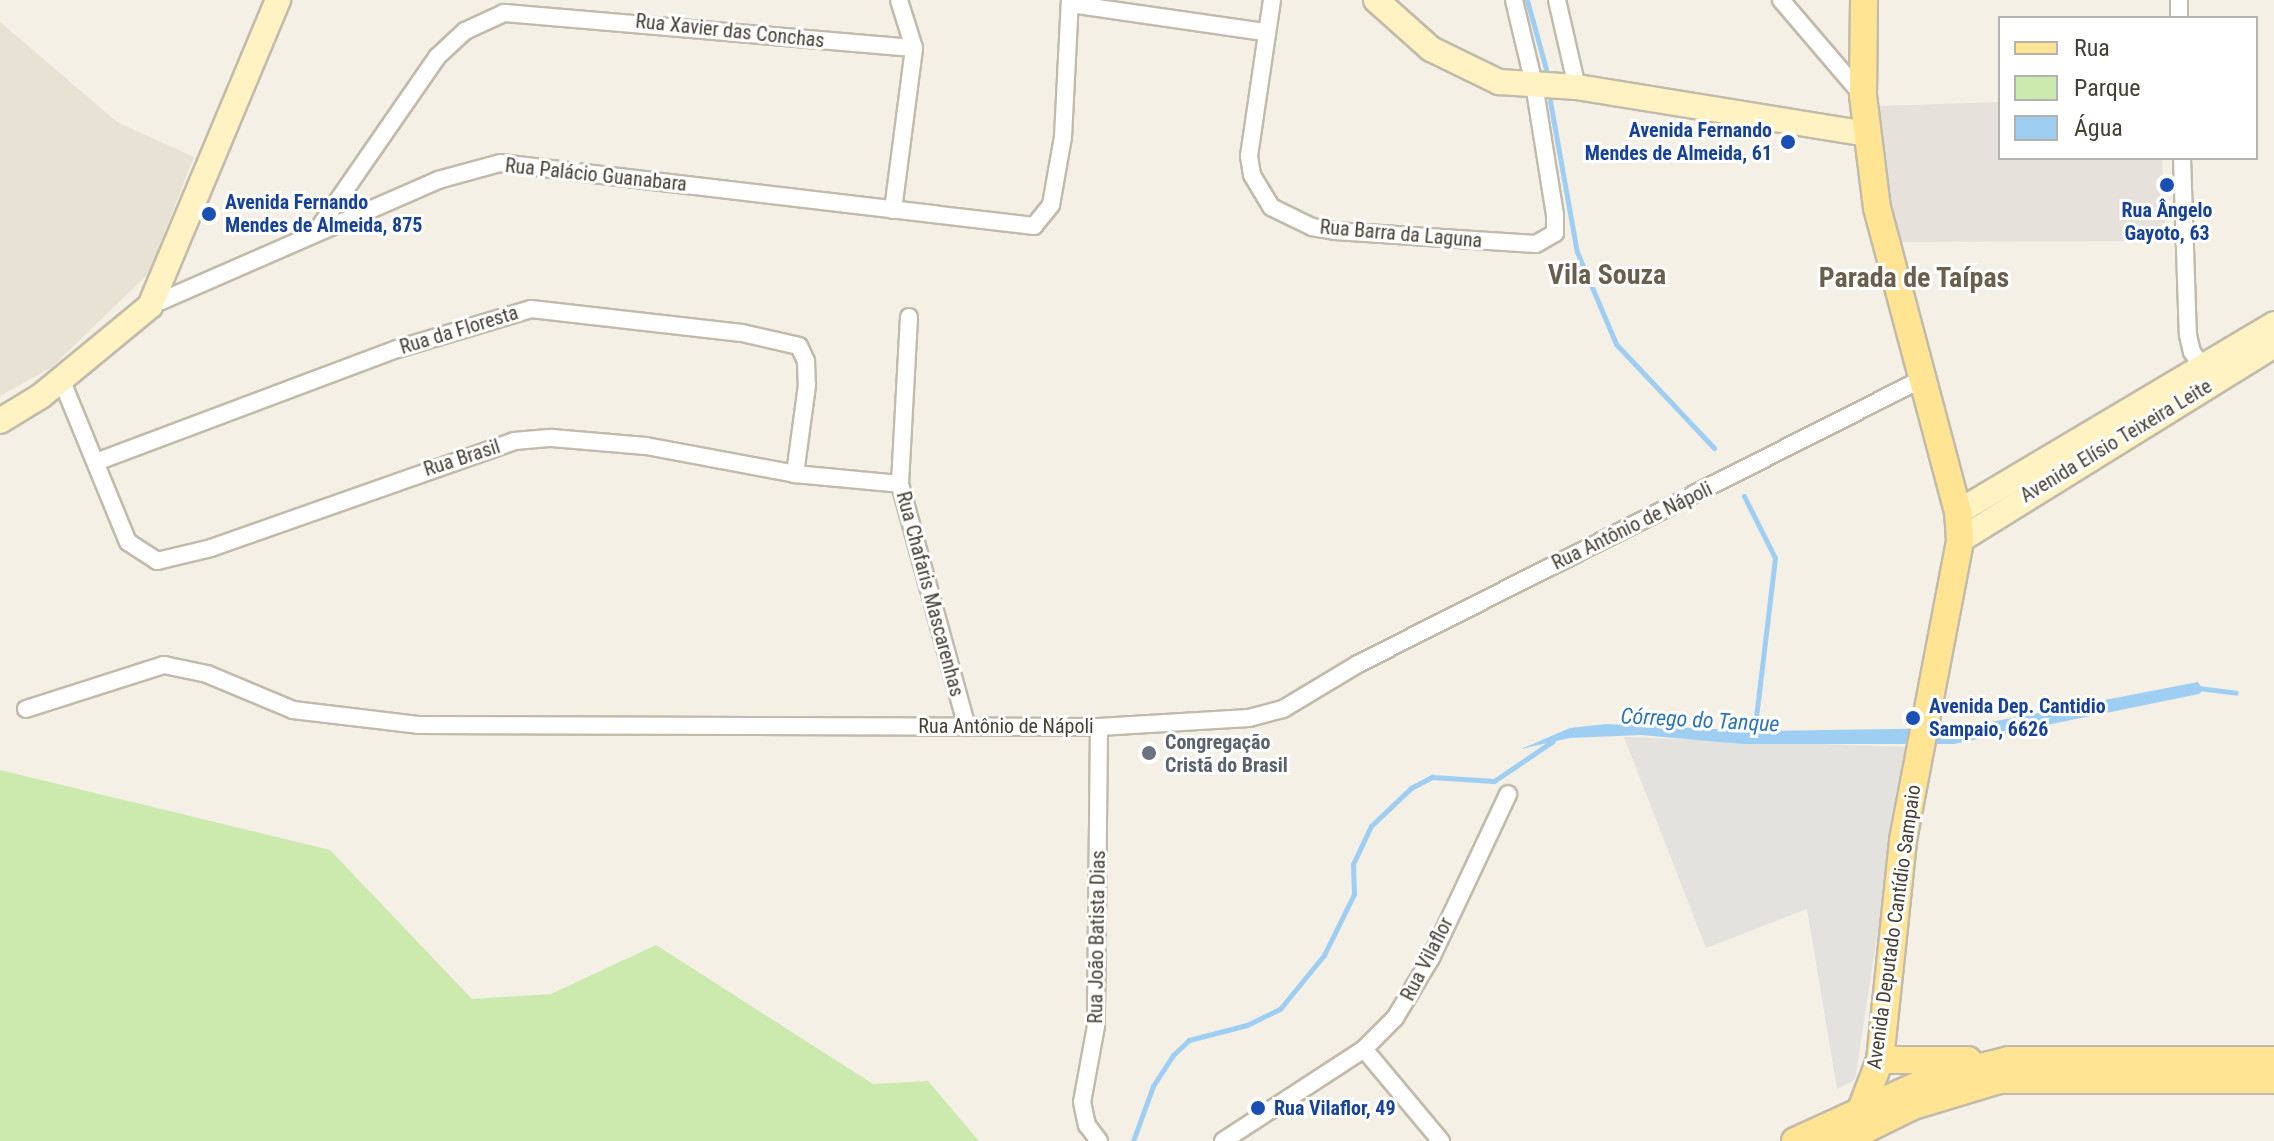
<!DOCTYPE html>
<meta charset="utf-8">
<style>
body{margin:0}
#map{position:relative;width:2274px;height:1141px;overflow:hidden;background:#f4f0e6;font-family:"Roboto Condensed",sans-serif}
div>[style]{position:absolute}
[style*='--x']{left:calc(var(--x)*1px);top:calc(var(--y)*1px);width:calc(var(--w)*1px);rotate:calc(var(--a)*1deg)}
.residential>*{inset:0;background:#e8e2d4}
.industrial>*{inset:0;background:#e6e1db}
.green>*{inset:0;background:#cceaad}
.parking>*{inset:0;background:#e4e2de}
.water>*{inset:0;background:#9fcef3}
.stream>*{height:5px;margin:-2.5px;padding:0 2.5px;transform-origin:2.5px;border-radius:2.5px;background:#9fcef3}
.roads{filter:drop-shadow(2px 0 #c2bbab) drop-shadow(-2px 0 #c2bbab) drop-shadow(0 2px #c2bbab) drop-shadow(0 -2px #c2bbab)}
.street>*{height:16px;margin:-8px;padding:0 8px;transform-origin:8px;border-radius:8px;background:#fff}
.secondary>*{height:24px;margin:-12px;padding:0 12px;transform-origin:12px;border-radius:12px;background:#fff3c4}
.primary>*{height:26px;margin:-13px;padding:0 13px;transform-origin:13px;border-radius:13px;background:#ffe493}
.dots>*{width:22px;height:22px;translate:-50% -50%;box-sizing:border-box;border:4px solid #fff;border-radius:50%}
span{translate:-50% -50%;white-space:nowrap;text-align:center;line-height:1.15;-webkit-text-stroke:6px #fff;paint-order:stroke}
.street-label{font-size:20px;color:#474035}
.transit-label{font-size:20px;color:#164399;font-weight:700}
.right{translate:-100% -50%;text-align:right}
.left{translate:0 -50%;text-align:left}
.worship-label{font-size:20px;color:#5b616d;font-weight:700}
.water-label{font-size:22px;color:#2a76b7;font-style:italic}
.district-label{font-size:28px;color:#6a5f4c;font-weight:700}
.legend{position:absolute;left:1998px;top:16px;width:260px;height:144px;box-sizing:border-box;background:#fff;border:2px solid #b5b3ae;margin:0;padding:10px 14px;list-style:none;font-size:24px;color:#474035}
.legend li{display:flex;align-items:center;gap:16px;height:40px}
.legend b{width:40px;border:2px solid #b5b3ae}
</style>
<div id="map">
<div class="residential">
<div style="clip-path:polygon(0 22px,117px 122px,194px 157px,148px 274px,52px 367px,0 396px)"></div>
</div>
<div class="industrial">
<div style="clip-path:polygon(2000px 102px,2000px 158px,2162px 158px,2166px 241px,1897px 242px,1879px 106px)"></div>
</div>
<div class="green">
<div style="clip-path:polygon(0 770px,330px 850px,472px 999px,551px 994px,656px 945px,873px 1084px,928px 1081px,979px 1141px,0 1141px)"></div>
</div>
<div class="parking">
<div style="clip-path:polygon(1624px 737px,1906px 747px,1855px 1080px,1837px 1089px,1807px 909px,1706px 948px)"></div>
</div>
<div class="water">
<div style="clip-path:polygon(2198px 682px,2203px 690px,2199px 694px,1954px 744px,1743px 744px,1641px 735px,1570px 738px,1521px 749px,1570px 728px,1606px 724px,1760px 731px,1960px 728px)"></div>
</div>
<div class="stream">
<div style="--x:1527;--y:0;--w:72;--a:74.6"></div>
<div style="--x:1550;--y:101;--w:153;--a:79.9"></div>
<div style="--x:1577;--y:252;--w:100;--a:67"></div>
<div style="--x:1616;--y:344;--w:143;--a:46.7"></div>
<div style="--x:1744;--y:496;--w:69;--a:63.4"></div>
<div style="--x:1775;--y:558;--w:177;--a:96.8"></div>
<div style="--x:2198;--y:688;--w:38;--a:7"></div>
<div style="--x:1133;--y:1141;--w:59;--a:-70"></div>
<div style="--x:1153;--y:1086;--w:37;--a:-57"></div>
<div style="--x:1173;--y:1055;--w:22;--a:-43"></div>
<div style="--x:1189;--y:1040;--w:60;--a:-14.5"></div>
<div style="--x:1247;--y:1025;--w:37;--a:-26"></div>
<div style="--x:1280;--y:1009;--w:70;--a:-50.8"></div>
<div style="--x:1324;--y:955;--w:68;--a:-63.8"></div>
<div style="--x:1354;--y:894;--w:30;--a:-92"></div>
<div style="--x:1353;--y:864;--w:42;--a:-64.7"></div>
<div style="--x:1371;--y:826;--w:55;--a:-43.5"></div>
<div style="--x:1411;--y:788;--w:24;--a:-28"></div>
<div style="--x:1432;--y:777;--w:62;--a:3.7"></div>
<div style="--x:1494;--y:781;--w:71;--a:-34.1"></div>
</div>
<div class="roads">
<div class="street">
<div style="--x:1272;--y:0;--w:158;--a:98.4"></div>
<div style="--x:1249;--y:156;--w:19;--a:81"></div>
<div style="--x:1252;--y:175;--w:37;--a:59"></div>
<div style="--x:1271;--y:207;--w:46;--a:26"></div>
<div style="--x:1312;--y:227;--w:23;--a:10"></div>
<div style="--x:1335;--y:231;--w:201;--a:3.7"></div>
<div style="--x:1536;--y:244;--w:22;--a:-30"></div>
<div style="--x:1555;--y:233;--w:18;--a:-90"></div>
<div style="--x:1555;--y:215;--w:133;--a:-99.1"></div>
<div style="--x:1534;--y:84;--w:86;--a:-103.4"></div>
<div style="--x:1557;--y:0;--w:89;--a:77.1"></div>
<div style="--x:1781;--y:0;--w:126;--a:49.5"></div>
<div style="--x:2179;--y:0;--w:18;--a:90"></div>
<div style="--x:1070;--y:4;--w:197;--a:8.2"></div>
<div style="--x:2182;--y:158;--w:177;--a:88.1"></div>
<div style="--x:2188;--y:335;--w:17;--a:77"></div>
<div style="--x:2192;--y:352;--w:27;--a:54"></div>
<div style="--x:893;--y:210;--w:163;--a:-82.6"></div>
<div style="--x:914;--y:48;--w:50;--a:-107.4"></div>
<div style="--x:316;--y:232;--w:213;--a:-55.3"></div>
<div style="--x:437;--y:57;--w:38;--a:-43"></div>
<div style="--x:465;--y:31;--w:43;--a:-24.8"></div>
<div style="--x:504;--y:13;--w:411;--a:4.9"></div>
<div style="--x:150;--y:306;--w:314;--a:-23.6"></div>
<div style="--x:438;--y:180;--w:64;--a:-15.3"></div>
<div style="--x:500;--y:163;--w:538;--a:6.73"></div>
<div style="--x:1034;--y:226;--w:27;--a:-51"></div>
<div style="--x:1051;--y:205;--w:69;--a:-80"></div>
<div style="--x:1063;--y:137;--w:137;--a:-87.1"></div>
<div style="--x:909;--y:317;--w:167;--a:93.1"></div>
<div style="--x:900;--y:484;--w:252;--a:74.6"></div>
<div style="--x:61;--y:379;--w:176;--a:67.7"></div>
<div style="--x:128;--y:542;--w:35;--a:33"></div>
<div style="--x:157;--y:561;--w:56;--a:-13.5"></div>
<div style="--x:211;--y:548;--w:321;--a:-19.4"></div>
<div style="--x:514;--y:441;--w:38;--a:-5"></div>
<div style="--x:552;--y:438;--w:94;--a:4.9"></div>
<div style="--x:646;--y:446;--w:152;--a:10.6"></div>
<div style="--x:795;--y:474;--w:105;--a:5.4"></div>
<div style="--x:96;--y:462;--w:322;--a:-20.6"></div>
<div style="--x:397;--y:349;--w:140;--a:-16.6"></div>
<div style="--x:531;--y:309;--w:212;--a:6.5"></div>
<div style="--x:742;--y:333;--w:58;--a:12.8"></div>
<div style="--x:799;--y:346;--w:17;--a:65"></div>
<div style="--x:806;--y:361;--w:24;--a:88"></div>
<div style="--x:807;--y:385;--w:90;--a:97.7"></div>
<div style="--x:26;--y:709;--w:145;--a:-17.7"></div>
<div style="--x:164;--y:665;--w:44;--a:11.8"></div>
<div style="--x:207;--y:674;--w:93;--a:22.7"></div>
<div style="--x:293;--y:710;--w:126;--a:6.8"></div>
<div style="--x:418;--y:725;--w:681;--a:0.17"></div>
<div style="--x:1099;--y:727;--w:150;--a:-3.4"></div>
<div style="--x:1249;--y:718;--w:35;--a:-15"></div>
<div style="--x:1283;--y:709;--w:87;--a:-31"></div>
<div style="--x:1358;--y:664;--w:632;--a:-26.81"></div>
<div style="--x:1099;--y:727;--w:299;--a:90.6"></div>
<div style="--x:1096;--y:1026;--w:77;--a:100.4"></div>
<div style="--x:1082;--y:1102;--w:24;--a:78"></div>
<div style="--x:1087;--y:1125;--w:20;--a:53"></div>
<div style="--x:1364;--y:1049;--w:120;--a:50.1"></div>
<div style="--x:1223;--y:1141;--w:168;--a:-33.1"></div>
<div style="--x:1364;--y:1049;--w:44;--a:-45"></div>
<div style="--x:1395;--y:1018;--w:70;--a:-59"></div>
<div style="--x:1431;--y:958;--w:181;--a:-64.8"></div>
</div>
<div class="secondary">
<div style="--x:1376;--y:0;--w:74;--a:41.7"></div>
<div style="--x:1431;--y:49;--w:76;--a:25.9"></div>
<div style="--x:1499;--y:82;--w:78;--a:3.7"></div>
<div style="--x:1577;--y:87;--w:293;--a:9.2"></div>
<div style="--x:0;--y:421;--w:48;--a:-31.4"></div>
<div style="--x:41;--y:396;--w:141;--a:-39.5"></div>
<div style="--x:150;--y:306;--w:332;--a:-67.3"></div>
<div style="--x:1958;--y:512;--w:368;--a:-30.7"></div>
<div style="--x:1960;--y:540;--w:370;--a:-31.8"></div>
</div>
<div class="primary">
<div style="--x:1880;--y:1060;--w:88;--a:0"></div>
<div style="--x:1795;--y:1141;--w:147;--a:-24.5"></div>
<div style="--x:1929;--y:1080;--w:82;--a:-14"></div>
<div style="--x:2009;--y:1060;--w:265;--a:0"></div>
<div style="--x:1838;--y:1141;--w:42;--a:-54.8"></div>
<div style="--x:1862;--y:1107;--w:50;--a:-69"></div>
<div style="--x:1880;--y:1060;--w:221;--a:-84"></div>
<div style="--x:1903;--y:840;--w:305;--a:-79.2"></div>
<div style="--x:1960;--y:540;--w:28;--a:-94"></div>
<div style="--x:1958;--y:512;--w:315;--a:-104.9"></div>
<div style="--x:1877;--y:208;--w:113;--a:-97.1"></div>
<div style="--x:1863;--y:96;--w:96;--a:-89.4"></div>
<div style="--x:1842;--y:1141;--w:79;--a:-26.2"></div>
<div style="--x:1913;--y:1106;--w:90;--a:-16.8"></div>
<div style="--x:1999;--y:1080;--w:275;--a:0"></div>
</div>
</div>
<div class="dots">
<div style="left:1788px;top:142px;background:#1a4fb4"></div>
<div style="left:2167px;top:185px;background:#1a4fb4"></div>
<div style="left:209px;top:214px;background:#1a4fb4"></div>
<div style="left:1913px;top:718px;background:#1a4fb4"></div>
<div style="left:1149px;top:753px;background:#6b7280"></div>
<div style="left:1258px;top:1108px;background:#1a4fb4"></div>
</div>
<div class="street-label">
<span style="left:730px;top:31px;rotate:6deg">Rua Xavier das Conchas</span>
<span style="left:596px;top:175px;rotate:6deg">Rua Palácio Guanabara</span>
<span style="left:1401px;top:234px;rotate:5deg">Rua Barra da Laguna</span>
<span style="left:459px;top:330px;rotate:-17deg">Rua da Floresta</span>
<span style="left:2116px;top:441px;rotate:-31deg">Avenida Elísio Teixeira Leite</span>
<span style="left:462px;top:458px;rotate:-18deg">Rua Brasil</span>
<span style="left:1632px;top:526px;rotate:-26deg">Rua Antônio de Nápoli</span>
<span style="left:930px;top:594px;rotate:75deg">Rua Chafaris Mascarenhas</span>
<span style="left:1006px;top:726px">Rua Antônio de Nápoli</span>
<span style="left:1894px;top:927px;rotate:-82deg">Avenida Deputado Cantídio Sampaio</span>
<span style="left:1097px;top:937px;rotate:-89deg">Rua João Batista Dias</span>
<span style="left:1427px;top:959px;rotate:-63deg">Rua Vilaflor</span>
</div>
<div class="transit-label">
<span class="right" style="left:1772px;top:142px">Avenida Fernando<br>Mendes de Almeida, 61</span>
<span class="left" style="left:225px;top:214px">Avenida Fernando<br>Mendes de Almeida, 875</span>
<span style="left:2167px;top:222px">Rua Ângelo<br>Gayoto, 63</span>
<span class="left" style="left:1929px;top:718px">Avenida Dep. Cantidio<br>Sampaio, 6626</span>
<span class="left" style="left:1274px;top:1108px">Rua Vilaflor, 49</span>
</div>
<div class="worship-label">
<span class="left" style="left:1165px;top:754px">Congregação<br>Cristã do Brasil</span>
</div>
<div class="water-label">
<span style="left:1700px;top:720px;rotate:3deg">Córrego do Tanque</span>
</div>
<div class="district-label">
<span style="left:1607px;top:275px">Vila Souza</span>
<span style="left:1914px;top:278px">Parada de Taípas</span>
</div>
<ul class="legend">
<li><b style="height:10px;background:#ffe493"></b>Rua</li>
<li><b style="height:22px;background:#cceaad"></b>Parque</li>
<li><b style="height:22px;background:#9fcef3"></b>Água</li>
</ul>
</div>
